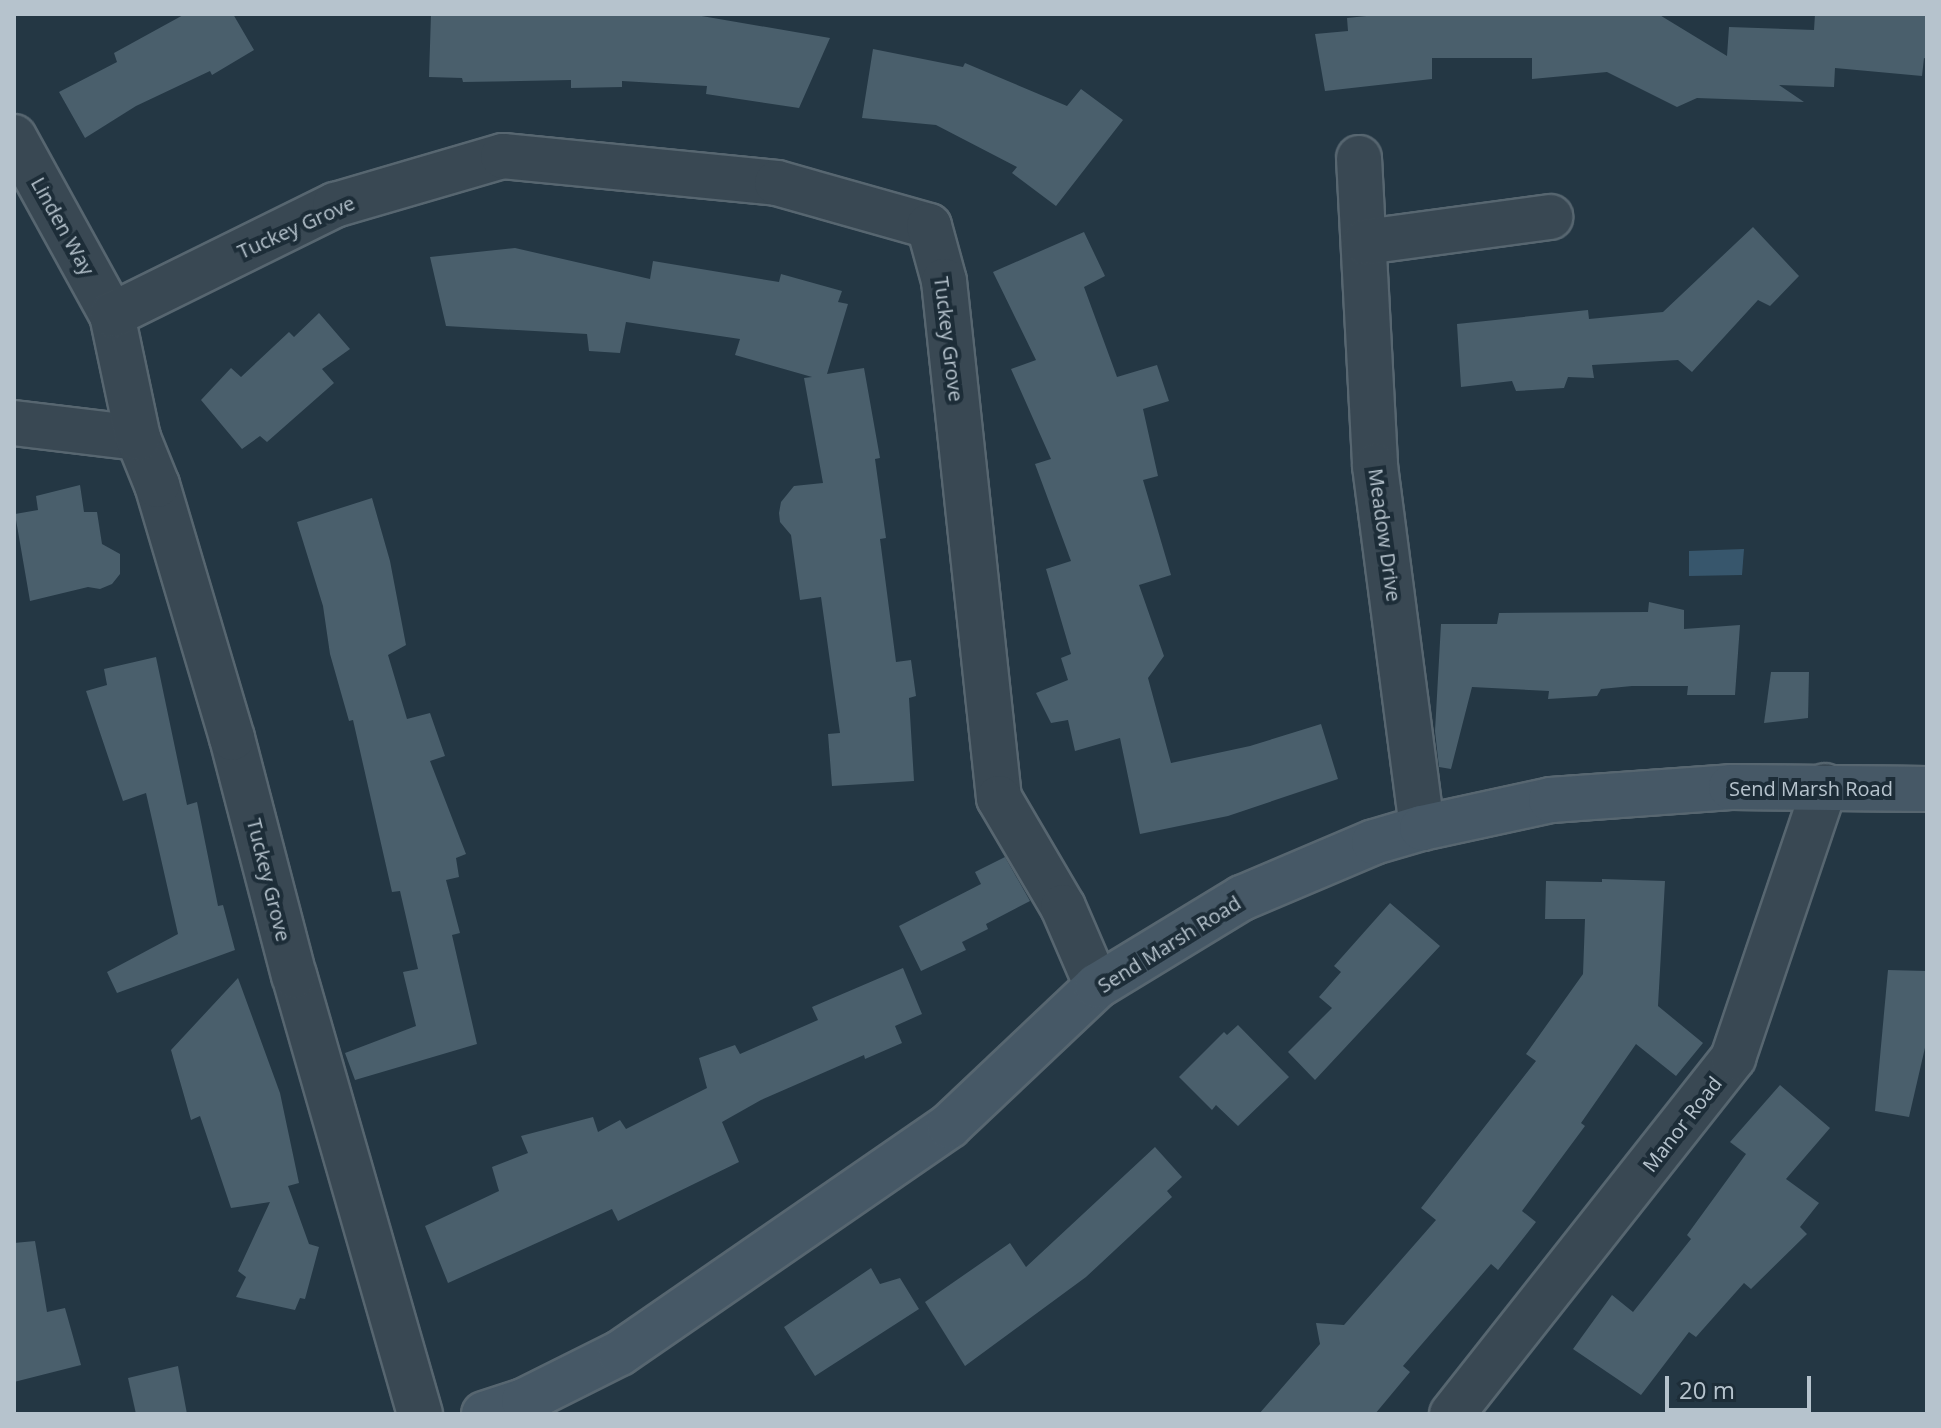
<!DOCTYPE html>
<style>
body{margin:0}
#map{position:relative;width:1941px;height:1428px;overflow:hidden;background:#243744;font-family:"Open Sans",sans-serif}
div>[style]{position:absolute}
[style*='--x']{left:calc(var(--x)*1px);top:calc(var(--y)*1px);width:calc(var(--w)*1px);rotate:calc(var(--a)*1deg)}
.water>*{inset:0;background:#37566c}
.building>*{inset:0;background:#4a5f6c}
.roads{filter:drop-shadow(2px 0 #576670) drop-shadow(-2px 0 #576670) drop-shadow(0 2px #576670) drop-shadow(0 -2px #576670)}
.minor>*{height:44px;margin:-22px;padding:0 22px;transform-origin:22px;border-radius:22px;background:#394853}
.secondary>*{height:44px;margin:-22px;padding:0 22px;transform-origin:22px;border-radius:22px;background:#465866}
span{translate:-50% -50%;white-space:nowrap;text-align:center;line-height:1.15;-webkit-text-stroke:8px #1d2d38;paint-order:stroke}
.street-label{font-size:20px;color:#b6c3cd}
.frame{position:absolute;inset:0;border:16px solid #b6c3cd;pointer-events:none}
.scale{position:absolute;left:1665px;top:1376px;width:146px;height:36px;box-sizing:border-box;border:4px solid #b6c3cd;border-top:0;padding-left:10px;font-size:24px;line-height:28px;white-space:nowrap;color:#b6c3cd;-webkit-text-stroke:6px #1d2d38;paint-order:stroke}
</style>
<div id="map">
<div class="water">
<div style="clip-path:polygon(1744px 549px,1742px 575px,1689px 576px,1689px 551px)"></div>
</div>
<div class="building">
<div style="clip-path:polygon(185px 14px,233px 14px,254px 50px,212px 75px,210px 71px,136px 106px,85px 138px,59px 92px,117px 62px,114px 53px)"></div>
<div style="clip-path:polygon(431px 14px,690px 14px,830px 38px,799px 108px,706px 94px,707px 86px,622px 81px,622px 87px,571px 88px,571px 80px,463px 82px,462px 78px,429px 77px)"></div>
<div style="clip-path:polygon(1386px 14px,1658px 14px,1727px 56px,1729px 27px,1814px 30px,1815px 14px,1927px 14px,1927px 59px,1924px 58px,1922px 76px,1835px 68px,1834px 87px,1779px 85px,1804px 102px,1697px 98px,1677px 107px,1607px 72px,1532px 79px,1532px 58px,1432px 58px,1432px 79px,1325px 91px,1315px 34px,1348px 31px,1347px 18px)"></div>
<div style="clip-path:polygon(873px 49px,963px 67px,965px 63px,1067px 106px,1081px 89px,1123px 120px,1056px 206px,1012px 173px,1017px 167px,936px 125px,862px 118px)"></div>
<div style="clip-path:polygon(1753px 227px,1799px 276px,1770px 306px,1758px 300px,1692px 372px,1678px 360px,1592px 365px,1594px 378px,1568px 377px,1564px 388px,1516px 391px,1512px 381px,1461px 387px,1457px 324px,1588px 310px,1589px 319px,1663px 312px)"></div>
<div style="clip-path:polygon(1084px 232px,1105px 276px,1084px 287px,1117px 377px,1157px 365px,1169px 401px,1143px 409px,1158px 476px,1143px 480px,1171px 575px,1139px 585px,1164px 656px,1148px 678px,1171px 763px,1250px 746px,1321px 724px,1338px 779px,1228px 816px,1140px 834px,1120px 738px,1075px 751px,1068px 720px,1051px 723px,1036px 693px,1068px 680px,1061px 658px,1071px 654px,1046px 569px,1071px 561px,1035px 464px,1051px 459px,1011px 369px,1036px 360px,993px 272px)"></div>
<div style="clip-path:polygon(515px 248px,650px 279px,653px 261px,779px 282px,781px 274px,842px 291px,838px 302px,848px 304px,827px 374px,864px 368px,880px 458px,875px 459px,886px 538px,880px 539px,896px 662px,911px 660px,916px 696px,909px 698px,914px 781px,832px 786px,828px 734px,840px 733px,821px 597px,800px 600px,791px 535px,780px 522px,779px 513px,781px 502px,794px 486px,823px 483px,804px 378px,812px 377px,735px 355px,740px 339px,626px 322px,620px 353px,589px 351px,587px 334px,446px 326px,430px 257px)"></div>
<div style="clip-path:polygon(319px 313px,350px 349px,322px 369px,334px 383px,267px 442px,260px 436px,242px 449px,201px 400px,231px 368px,241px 377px,289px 332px,294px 337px)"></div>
<div style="clip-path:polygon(80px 485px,84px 512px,97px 512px,102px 544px,120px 554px,120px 574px,112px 584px,100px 589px,88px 587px,30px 601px,15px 514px,38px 510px,36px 496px)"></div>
<div style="clip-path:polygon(372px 498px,390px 561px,406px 645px,388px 655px,407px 719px,430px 713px,445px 756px,430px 761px,466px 854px,456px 858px,459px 877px,446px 880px,460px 933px,452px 935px,477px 1044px,355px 1080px,345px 1053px,416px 1026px,403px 972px,418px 969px,400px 891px,392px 892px,353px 720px,349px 721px,330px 654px,323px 606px,297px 522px)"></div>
<div style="clip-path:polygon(1649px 602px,1684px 610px,1684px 629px,1740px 625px,1735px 695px,1687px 695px,1688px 686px,1632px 686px,1601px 689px,1597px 696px,1548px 699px,1549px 691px,1472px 687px,1451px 769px,1439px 767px,1435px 731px,1441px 624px,1497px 624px,1499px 613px,1648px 612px)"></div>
<div style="clip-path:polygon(156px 657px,187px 805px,197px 802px,218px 906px,223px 905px,235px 950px,117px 993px,107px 972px,178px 934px,146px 793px,123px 801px,86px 691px,107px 685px,104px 669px)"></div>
<div style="clip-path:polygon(1771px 672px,1809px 672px,1808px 718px,1764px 723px)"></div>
<div style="clip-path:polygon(1005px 857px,1030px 901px,986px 924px,988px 929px,962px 942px,966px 950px,921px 971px,899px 926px,981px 884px,975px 872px)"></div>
<div style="clip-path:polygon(1602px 879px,1665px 881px,1658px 1006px,1703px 1043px,1676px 1076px,1636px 1044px,1581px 1123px,1585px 1126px,1522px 1211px,1536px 1222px,1498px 1270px,1491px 1264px,1403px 1366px,1410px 1372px,1375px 1414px,1259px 1414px,1320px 1344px,1316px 1323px,1344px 1325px,1436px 1220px,1421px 1208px,1536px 1061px,1526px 1054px,1583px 974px,1585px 919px,1545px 919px,1546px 881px,1602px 882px)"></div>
<div style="clip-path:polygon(1390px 903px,1440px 946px,1315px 1080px,1288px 1052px,1332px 1008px,1319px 997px,1341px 972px,1334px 966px)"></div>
<div style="clip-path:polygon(903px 968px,922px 1014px,895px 1026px,902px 1043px,865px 1059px,864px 1055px,761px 1100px,722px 1122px,739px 1162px,618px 1221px,612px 1209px,448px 1283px,425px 1226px,499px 1191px,492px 1167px,528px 1153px,521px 1136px,593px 1117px,598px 1132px,620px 1120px,626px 1129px,707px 1088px,699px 1058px,735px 1045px,740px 1054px,818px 1020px,812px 1007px)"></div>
<div style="clip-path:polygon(1888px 970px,1927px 971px,1927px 1039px,1909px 1117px,1875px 1111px)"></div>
<div style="clip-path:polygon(238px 978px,280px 1093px,299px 1183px,288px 1186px,309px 1244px,319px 1247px,305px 1299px,300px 1298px,295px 1310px,236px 1297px,246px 1277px,238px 1271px,270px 1202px,231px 1208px,200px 1116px,191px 1120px,171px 1050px)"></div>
<div style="clip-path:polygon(1238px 1025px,1289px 1077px,1238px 1126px,1216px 1105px,1212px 1110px,1179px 1077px,1224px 1032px,1227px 1035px)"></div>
<div style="clip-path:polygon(1780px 1085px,1830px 1128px,1786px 1179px,1819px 1203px,1800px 1227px,1807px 1234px,1751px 1289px,1744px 1283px,1696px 1337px,1689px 1332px,1641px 1395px,1573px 1349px,1612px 1295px,1633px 1312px,1691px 1239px,1687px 1235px,1746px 1154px,1730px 1142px)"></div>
<div style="clip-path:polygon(1155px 1147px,1182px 1177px,1167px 1191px,1172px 1197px,1086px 1277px,965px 1366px,925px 1302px,1010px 1243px,1026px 1267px)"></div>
<div style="clip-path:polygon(35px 1241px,47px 1312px,65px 1308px,81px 1365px,14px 1382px,14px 1243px)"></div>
<div style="clip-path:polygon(871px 1268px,880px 1284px,900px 1278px,919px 1309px,815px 1376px,784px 1327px)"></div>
<div style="clip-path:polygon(178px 1366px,187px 1414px,136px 1414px,128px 1378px)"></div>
</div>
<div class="roads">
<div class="minor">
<div style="--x:14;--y:137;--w:203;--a:61.2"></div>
<div style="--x:1359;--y:158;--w:308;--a:87"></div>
<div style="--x:1375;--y:466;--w:365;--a:82.6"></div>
<div style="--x:1365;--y:242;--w:187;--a:-7.7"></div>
<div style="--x:14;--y:423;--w:125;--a:6.9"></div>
<div style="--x:420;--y:1414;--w:456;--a:-106"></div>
<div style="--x:294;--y:976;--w:246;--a:-104.6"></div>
<div style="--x:232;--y:738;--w:264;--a:-106.5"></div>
<div style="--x:157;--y:485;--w:51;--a:-112"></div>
<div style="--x:138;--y:438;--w:126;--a:-101.9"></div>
<div style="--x:112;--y:315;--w:249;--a:-26.3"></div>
<div style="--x:335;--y:205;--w:175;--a:-16.3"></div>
<div style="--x:503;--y:156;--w:275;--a:5.6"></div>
<div style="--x:777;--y:183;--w:158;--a:15.8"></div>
<div style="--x:929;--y:226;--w:57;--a:74.7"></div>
<div style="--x:944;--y:281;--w:520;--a:83.93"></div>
<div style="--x:999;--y:798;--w:126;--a:59.6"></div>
<div style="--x:1063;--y:907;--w:86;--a:66.7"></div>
<div style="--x:1452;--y:1414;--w:454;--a:-51.7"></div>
<div style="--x:1733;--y:1058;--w:287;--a:-71.3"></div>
</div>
<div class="secondary">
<div style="--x:484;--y:1414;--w:42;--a:-18"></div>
<div style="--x:524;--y:1401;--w:107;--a:-26.6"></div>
<div style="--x:620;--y:1353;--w:400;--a:-34.6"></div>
<div style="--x:949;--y:1126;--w:204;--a:-43.4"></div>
<div style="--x:1097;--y:986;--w:170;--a:-31.3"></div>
<div style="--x:1242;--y:898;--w:143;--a:-23"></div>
<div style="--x:1374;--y:842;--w:50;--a:-16.3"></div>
<div style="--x:1422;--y:828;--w:132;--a:-12.2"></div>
<div style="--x:1551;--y:800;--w:180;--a:-4.1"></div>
<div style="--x:1731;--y:787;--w:196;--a:0.6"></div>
</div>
</div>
<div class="street-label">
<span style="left:63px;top:226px;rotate:61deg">Linden Way</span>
<span style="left:296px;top:227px;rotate:-24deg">Tuckey Grove</span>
<span style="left:949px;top:339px;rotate:83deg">Tuckey Grove</span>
<span style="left:1385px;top:535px;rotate:82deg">Meadow Drive</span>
<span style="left:1811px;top:788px">Send Marsh Road</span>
<span style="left:269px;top:880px;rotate:76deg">Tuckey Grove</span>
<span style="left:1169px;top:944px;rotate:-32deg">Send Marsh Road</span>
<span style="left:1682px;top:1124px;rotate:-52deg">Manor Road</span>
</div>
<div class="frame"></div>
<div class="scale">20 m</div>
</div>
